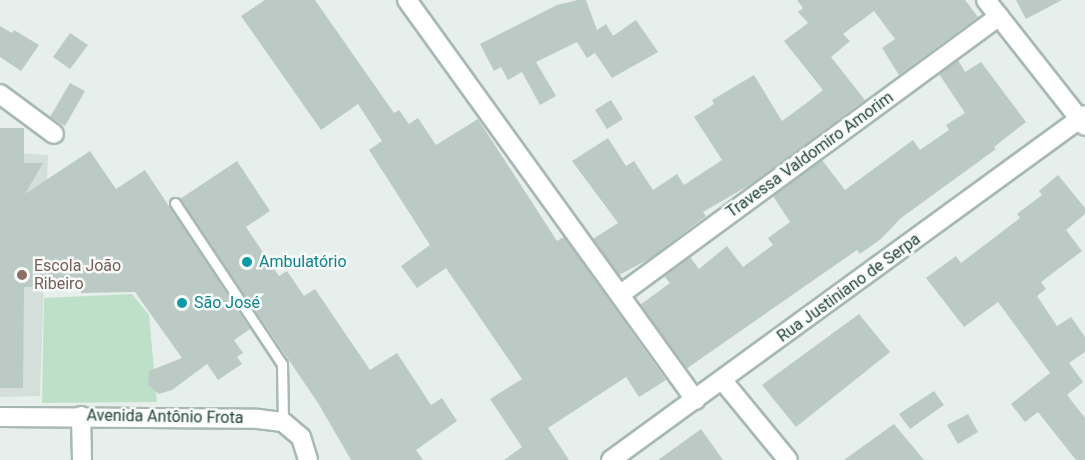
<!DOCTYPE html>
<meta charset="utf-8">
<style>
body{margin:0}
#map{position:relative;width:1085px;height:460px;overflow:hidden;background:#e6efeb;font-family:Roboto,sans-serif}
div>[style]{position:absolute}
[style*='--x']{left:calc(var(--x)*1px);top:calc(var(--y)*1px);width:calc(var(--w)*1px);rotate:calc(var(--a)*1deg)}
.built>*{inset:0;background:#d4dfda}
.green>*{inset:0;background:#bfe0c8}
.building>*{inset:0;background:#bbcac4}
.roads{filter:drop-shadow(2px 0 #a8b8b2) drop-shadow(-2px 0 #a8b8b2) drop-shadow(0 2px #a8b8b2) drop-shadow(0 -2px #a8b8b2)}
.lane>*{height:9px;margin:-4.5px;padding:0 4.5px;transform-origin:4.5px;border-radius:4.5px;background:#fff}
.street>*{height:18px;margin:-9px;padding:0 9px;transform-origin:9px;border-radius:9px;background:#fff}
.secondary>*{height:18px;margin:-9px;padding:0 9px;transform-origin:9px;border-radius:9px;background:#fff}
.dots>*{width:16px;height:16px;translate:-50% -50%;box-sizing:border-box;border:3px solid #f7fbf9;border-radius:50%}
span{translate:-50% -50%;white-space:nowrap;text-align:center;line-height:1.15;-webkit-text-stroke:5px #f7fbf9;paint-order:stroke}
.street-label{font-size:16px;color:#24423a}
.culture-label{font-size:16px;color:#0d838f}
.left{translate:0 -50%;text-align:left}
.education-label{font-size:16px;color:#785e54}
</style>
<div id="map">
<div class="built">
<div style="clip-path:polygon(0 152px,48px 155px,40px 396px,0 397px)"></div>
</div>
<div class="green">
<div style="clip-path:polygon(132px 294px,149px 315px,157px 402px,42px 403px,44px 298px)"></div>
</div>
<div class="building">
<div style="clip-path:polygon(265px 0,315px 0,394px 113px,399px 110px,409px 124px,418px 118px,436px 145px,478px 119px,557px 241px,564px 237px,666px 380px,639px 397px,626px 377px,548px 428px,569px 460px,504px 460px,522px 447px,490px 399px,522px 379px,446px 268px,417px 288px,401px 266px,430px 245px,369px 150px,382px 141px,358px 104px,321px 130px,241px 16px)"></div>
<div style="clip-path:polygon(578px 0,586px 0,597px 30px,606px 24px,613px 36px,636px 20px,658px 52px,612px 78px,595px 53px,587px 58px,577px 42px,536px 62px,556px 96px,540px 105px,522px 72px,508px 80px,501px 67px,494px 71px,480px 44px,557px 5px)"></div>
<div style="clip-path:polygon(797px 0,965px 0,978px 17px,899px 75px,882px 48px,895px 39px,874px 11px,843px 34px,850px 41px,831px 57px,865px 100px,753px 183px,703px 212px,706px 216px,651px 258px,619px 275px,593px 239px,618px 223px,572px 161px,608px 138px,626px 166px,634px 161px,653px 190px,677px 174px,684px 185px,722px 160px,694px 117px,714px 104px,712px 100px,754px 75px,782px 121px,804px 105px,823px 90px,784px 41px,808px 23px,798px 12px,803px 8px)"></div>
<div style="clip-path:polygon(1016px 0,1062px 0,1026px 19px)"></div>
<div style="clip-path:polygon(0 26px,12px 33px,14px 30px,39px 45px,21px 71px,0 57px)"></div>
<div style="clip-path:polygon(70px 33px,88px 45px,70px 69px,53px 57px)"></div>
<div style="clip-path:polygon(958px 60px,965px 72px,981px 62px,1026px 122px,994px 147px,996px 149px,901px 218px,881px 239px,860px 254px,857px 250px,686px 369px,640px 305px,670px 283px,664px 276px,690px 257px,699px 269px,727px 246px,743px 267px,773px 245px,768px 238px,790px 222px,773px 196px,822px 160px,845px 190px,913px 140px,920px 150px,949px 130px,946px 125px,965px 113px,939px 74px)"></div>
<div style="clip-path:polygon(70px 83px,85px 91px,65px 126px,50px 117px)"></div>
<div style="clip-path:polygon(611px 100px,623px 119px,607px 129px,595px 110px)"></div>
<div style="clip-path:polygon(0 128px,24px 128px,24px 163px,43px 163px,25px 194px,90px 151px,116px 189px,145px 170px,250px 329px,234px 340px,243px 353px,237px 357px,242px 364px,218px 380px,207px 364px,172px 390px,159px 394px,148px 385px,149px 371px,182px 358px,135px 292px,81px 293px,81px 285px,24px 287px,23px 388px,0 388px)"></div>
<div style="clip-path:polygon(237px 161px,270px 211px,246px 227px,279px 276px,287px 271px,304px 296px,315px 289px,370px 370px,397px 353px,431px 405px,442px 398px,457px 421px,416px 450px,423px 460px,351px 460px,318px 403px,180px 199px)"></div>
<div style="clip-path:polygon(1058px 175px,1085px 208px,1085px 214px,1066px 230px,1082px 251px,1041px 282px,1046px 289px,1037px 296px,1057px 326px,1071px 317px,1085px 337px,1085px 352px,1069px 363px,1083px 382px,1067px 395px,1085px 418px,1085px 460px,1076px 460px,1038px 412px,1025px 422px,1011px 404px,1050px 373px,998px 302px,964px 327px,926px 278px,956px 256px,961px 263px,1020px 218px,1017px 214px,1042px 195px,1039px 191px)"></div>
<div style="clip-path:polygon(859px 314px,890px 352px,796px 427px,762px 385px)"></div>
<div style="clip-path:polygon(934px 391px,944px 405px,910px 429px,899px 414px)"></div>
<div style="clip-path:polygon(968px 414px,978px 432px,958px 444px,947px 425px)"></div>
<div style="clip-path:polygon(894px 424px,924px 460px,844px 460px)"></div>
<div style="clip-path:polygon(701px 429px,723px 460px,658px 460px)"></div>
</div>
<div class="roads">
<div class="lane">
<div style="--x:175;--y:203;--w:193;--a:56.4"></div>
<div style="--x:282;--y:364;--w:58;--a:89"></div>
</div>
<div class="street">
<div style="--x:407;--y:0;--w:493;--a:54.2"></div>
<div style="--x:986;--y:0;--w:160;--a:51.8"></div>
<div style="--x:0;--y:94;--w:67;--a:36.5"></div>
<div style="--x:621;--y:294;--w:469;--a:-36.3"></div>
<div style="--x:723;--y:381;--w:102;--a:50.6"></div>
</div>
<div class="secondary">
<div style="--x:81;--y:416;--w:44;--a:88.7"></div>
<div style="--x:0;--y:417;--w:258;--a:0.4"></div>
<div style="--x:258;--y:419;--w:25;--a:7"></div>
<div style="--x:283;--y:422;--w:23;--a:40"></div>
<div style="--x:301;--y:437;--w:24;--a:73"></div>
<div style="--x:611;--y:460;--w:586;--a:-36.05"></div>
</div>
</div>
<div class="dots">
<div style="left:247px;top:262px;background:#0f9aa8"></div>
<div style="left:22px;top:275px;background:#8d6e63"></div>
<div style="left:182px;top:303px;background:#0f9aa8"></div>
</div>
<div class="street-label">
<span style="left:810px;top:155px;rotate:-36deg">Travessa Valdomiro Amorim</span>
<span style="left:849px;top:288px;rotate:-36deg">Rua Justiniano de Serpa</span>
<span style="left:165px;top:417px;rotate:1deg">Avenida Antônio Frota</span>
</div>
<div class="culture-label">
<span class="left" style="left:259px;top:262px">Ambulatório</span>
<span class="left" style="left:194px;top:303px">São José</span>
</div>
<div class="education-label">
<span class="left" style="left:34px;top:275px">Escola João<br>Ribeiro</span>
</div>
</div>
